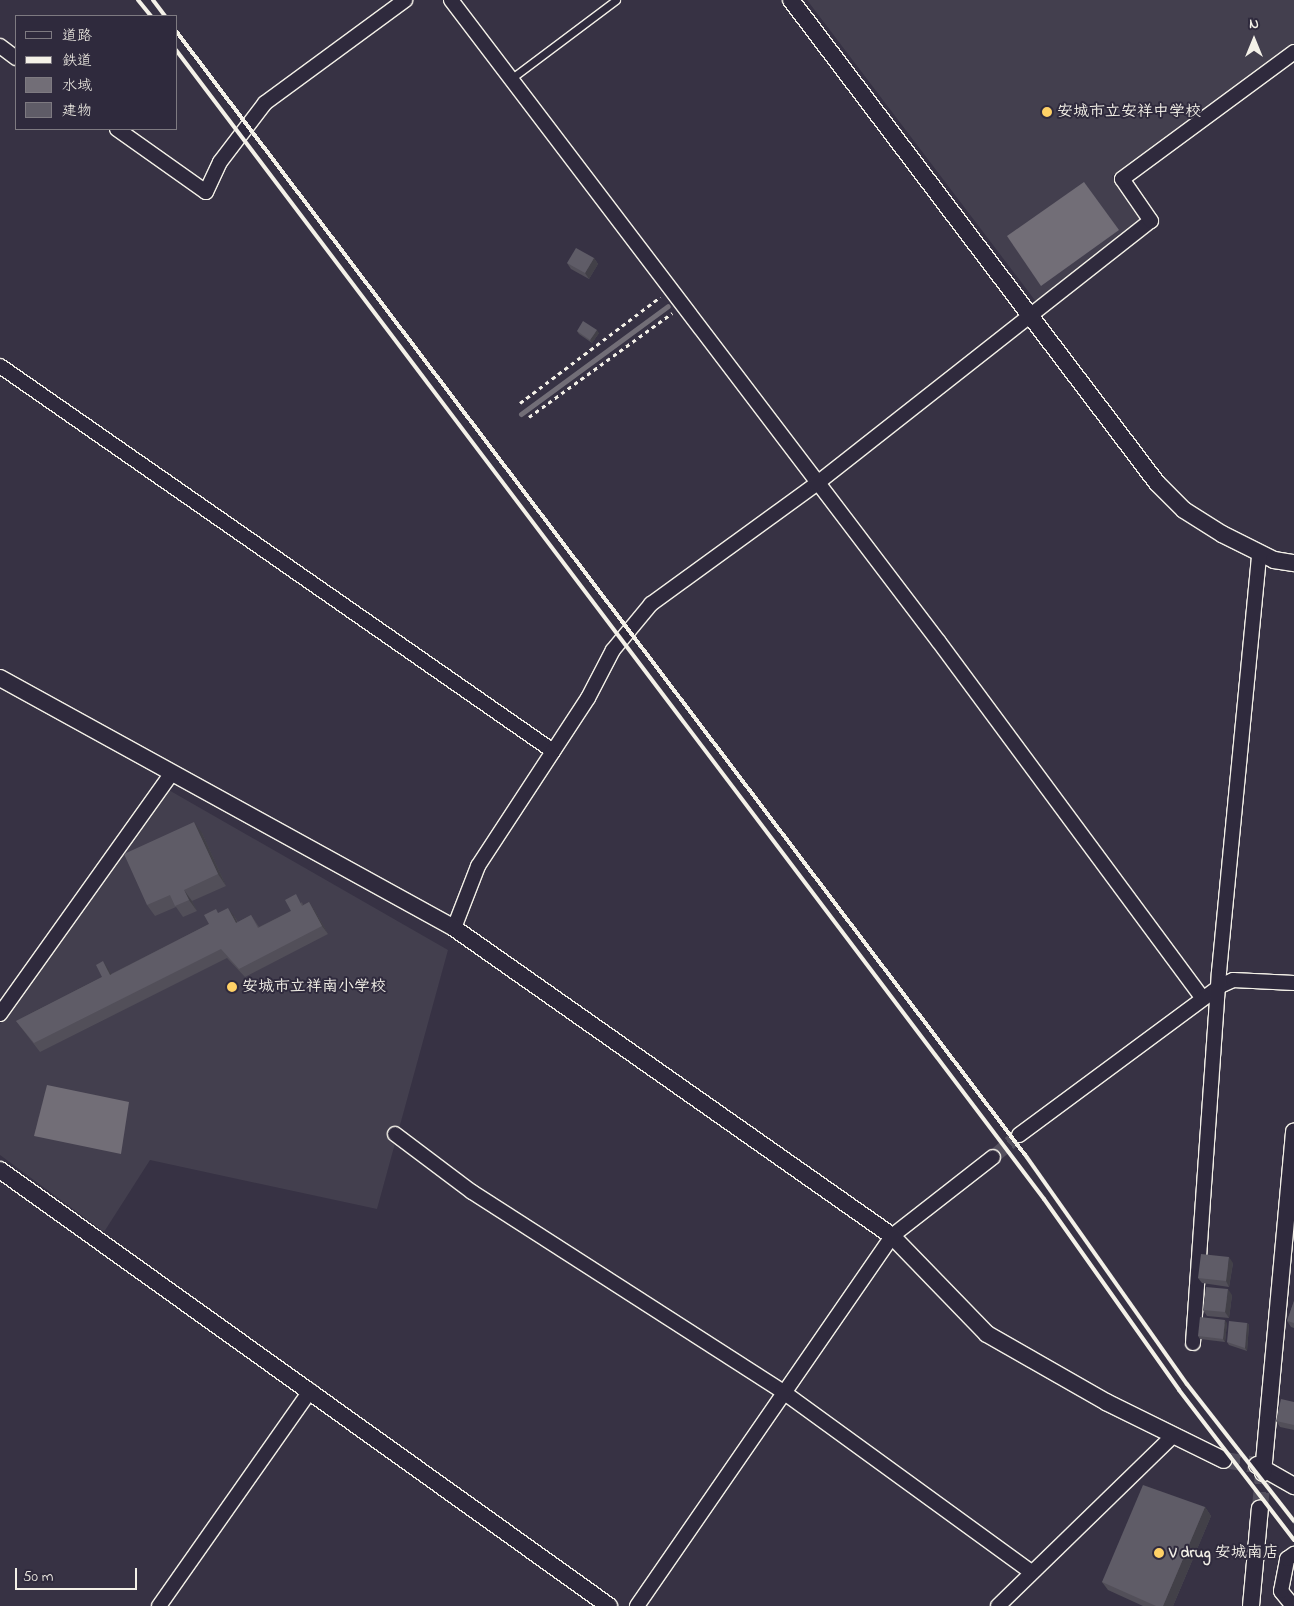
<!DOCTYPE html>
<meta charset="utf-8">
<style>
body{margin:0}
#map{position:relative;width:1294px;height:1606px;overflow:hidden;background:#373244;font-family:"Indie Flower","Klee One",sans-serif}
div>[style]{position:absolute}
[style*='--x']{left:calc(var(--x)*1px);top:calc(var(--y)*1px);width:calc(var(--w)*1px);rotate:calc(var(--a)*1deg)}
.built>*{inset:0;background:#433f4e}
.water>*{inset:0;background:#726e77}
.stream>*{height:5px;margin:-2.5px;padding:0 2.5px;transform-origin:2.5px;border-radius:2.5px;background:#726e77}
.minor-tunnel>*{height:14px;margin-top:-7px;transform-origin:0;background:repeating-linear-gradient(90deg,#534f5d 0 14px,transparent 0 21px)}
.tertiary-tunnel>*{height:16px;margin-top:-8px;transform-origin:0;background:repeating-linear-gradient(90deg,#534f5d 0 16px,transparent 0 24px)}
.path>*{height:3px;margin-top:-1.5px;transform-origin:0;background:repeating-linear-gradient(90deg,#f4f1e8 0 4px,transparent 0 8px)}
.roads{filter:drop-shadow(1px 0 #f4f1e8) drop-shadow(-1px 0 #f4f1e8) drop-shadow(0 1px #f4f1e8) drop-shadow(0 -1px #f4f1e8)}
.service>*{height:7px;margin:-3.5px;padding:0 3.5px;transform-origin:3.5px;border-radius:3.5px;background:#2f2a3d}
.minor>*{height:14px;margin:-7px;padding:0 7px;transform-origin:7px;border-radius:7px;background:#2f2a3d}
.tertiary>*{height:16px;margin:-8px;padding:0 8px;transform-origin:8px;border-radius:8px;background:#2f2a3d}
.rail>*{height:4px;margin:-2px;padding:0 2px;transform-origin:2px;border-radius:2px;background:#f4f1e8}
.wall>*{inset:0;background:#524f59}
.shaded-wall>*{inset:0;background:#424048}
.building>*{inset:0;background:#5f5c67}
.dots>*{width:14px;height:14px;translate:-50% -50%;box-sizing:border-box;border:2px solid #2f2a3d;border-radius:50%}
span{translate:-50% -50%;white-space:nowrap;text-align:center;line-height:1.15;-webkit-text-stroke:4px #2f2a3d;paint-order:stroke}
.poi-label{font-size:16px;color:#f4f1e8;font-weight:700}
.left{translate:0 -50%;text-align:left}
.legend{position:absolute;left:15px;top:15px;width:162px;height:115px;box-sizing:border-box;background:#2f2a3d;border:1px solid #7e7a81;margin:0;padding:6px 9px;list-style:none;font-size:15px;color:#f4f1e8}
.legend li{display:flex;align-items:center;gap:10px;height:25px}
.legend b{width:25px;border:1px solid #7e7a81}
.north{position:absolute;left:1229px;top:15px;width:50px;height:50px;-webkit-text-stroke:4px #2f2a3d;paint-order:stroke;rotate:0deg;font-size:14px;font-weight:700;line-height:20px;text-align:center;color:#f4f1e8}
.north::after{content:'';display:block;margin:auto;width:18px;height:22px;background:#f4f1e8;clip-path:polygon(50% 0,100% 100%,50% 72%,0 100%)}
.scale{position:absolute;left:15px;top:1568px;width:122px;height:22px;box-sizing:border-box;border:2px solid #f4f1e8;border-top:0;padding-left:6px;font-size:15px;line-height:18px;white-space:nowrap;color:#f4f1e8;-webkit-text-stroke:4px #2f2a3d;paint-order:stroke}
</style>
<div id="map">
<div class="built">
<div style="clip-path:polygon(807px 0,1294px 0,1294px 47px,1112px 176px,1140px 219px,1037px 303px)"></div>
<div style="clip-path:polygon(167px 789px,448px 950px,377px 1209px,150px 1160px,104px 1232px,0 1155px,0 1024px)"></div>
</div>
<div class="water">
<div style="clip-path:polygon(1084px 182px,1119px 230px,1041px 286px,1007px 236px)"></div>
<div style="clip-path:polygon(47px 1085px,129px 1102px,121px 1154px,34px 1136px)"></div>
</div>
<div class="stream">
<div style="--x:521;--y:414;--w:182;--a:-36.3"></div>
</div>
<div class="minor-tunnel">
<div style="--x:993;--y:1157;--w:34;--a:-40"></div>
</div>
<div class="tertiary-tunnel">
<div style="--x:1224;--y:1460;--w:33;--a:9"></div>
<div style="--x:1260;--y:1508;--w:35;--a:-85"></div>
</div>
<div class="path">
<div style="--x:520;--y:403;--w:176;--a:-37.1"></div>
<div style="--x:529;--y:417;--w:177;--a:-36"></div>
</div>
<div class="roads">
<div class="service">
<div style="--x:512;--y:78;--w:130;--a:-36.9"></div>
</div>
<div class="minor">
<div style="--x:451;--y:0;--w:806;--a:52.76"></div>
<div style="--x:939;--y:642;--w:442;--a:53.5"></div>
<div style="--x:0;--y:46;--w:20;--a:37"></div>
<div style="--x:117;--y:129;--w:109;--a:35.3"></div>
<div style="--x:206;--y:192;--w:33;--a:-65"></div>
<div style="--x:220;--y:162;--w:74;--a:-52.7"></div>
<div style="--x:265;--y:103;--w:174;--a:-36.3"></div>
<div style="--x:0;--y:366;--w:674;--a:34.85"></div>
<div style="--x:454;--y:928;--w:66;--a:-68.8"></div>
<div style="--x:478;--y:866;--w:201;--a:-56.8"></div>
<div style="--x:588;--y:698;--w:54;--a:-62.5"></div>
<div style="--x:613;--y:650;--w:60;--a:-50.4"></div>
<div style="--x:651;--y:604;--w:203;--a:-36"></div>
<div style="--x:815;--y:485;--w:427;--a:-38.2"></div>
<div style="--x:1151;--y:221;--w:51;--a:-124.6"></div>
<div style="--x:1122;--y:179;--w:214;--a:-36.4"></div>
<div style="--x:0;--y:1014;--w:295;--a:-54.5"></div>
<div style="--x:395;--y:1134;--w:96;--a:37"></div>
<div style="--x:472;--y:1192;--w:368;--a:32.7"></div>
<div style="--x:782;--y:1391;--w:308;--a:36"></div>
<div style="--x:1019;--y:1135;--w:252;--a:-36.5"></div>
<div style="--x:1222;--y:985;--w:12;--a:-24"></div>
<div style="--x:1233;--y:980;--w:61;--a:2.8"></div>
<div style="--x:1193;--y:1343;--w:372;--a:-86"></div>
<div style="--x:1219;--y:972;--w:421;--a:-84.5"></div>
<div style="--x:159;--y:1606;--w:263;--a:-54.9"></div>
<div style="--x:637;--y:1606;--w:449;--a:-55.4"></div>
<div style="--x:892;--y:1236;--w:128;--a:-38"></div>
<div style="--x:998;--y:1606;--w:244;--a:-44.2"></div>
<div style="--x:1293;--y:1606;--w:19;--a:-129"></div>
<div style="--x:1281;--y:1591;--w:33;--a:-79"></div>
<div style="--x:1287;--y:1559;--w:9;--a:-36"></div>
</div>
<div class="tertiary">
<div style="--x:791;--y:0;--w:606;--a:52.85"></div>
<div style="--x:1157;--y:483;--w:38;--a:45"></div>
<div style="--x:1184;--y:510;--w:45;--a:32.3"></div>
<div style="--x:1222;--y:534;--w:58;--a:26.6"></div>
<div style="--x:1274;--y:560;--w:20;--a:9"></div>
<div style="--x:0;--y:678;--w:518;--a:28.84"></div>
<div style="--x:454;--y:928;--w:535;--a:35.11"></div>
<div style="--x:892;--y:1236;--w:136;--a:45.9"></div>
<div style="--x:987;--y:1334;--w:137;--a:29.7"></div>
<div style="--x:1106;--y:1402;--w:131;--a:26.2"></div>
<div style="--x:0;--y:1170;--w:749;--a:35.6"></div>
<div style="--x:1257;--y:1465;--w:43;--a:29.6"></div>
<div style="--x:1263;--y:1473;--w:343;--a:-84.8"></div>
<div style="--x:1251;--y:1606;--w:98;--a:-84.8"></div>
</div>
</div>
<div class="rail">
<div style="--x:138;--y:0;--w:21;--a:51"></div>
<div style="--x:153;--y:0;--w:20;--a:53"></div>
<div style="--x:176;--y:31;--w:1410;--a:52.93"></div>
<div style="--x:1026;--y:1156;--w:279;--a:54.8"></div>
<div style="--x:1187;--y:1384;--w:174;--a:52"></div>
<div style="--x:176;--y:50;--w:1440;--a:52.93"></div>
<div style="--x:1044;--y:1199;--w:234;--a:54.7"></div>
<div style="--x:1179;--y:1390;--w:189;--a:52.5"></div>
</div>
<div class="wall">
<div style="clip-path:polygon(594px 258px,598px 264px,589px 279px,571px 269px,567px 263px)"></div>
<div style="clip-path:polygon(577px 331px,599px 333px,592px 343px,579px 334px)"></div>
<div style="clip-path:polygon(202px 833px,226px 886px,192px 901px,197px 911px,183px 917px,176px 907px,155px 916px,147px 905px)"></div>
<div style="clip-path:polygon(302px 902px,303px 905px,309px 902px,315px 911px,328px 934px,245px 977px,227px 958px,40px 1052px,16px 1021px,102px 977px,109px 970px,111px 974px,209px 924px,218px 913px,234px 916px,238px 922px,251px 915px,259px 927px,291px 911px)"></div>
<div style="clip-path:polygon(1233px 1263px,1229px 1287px,1202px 1283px,1198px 1278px)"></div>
<div style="clip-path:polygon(1232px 1295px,1229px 1318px,1207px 1316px,1203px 1310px)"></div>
<div style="clip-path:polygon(1294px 1301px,1294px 1328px,1291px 1327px,1287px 1321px)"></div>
<div style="clip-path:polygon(1227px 1323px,1225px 1342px,1200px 1339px,1198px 1336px)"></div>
<div style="clip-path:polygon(1247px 1323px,1249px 1325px,1247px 1351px,1229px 1345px,1227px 1342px)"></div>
<div style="clip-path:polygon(1294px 1402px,1294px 1430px,1280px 1427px,1276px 1421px)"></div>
<div style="clip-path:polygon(1205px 1507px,1211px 1516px,1173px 1606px,1143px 1606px,1108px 1590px,1102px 1582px)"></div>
</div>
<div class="shaded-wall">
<div style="clip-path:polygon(594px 258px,598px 264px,589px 279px,585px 273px)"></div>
<div style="clip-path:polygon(597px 330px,599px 333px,592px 343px,590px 340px)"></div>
<div style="clip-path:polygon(194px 822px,202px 833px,226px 886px,218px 874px)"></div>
<div style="clip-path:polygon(184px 890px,192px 901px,197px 911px,189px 900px)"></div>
<div style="clip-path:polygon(309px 902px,315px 911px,328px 934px,322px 926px)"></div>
<div style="clip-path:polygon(228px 908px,234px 916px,242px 931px,236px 923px)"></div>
<div style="clip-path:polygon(103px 961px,109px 970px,116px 983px,110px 975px)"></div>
<div style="clip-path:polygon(1229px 1257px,1233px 1263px,1229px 1287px,1226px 1281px)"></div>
<div style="clip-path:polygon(1228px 1289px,1232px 1295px,1229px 1318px,1225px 1312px)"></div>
<div style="clip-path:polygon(1225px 1320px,1227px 1323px,1225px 1342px,1223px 1339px)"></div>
<div style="clip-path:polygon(1247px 1323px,1249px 1325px,1247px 1351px,1245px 1348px)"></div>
<div style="clip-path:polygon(1205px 1507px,1211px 1516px,1173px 1606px,1163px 1606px)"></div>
</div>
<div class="building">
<div style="clip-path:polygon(576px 248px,594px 258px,585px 273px,567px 263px)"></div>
<div style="clip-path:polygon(583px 321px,597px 330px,590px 340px,577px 331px)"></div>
<div style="clip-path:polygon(194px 822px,218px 874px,184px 890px,189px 900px,175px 906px,170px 895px,147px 905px,124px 854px)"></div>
<div style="clip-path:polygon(296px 894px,302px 906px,309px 902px,322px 926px,239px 969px,221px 949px,34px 1043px,16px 1021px,102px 977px,96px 965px,103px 961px,110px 975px,209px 924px,204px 915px,216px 909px,218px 913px,228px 908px,236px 923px,251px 915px,258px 928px,291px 911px,285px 900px)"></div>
<div style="clip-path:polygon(1201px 1254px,1229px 1257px,1226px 1281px,1198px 1278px)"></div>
<div style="clip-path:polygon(1206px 1287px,1228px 1289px,1225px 1312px,1203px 1310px)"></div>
<div style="clip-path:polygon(1294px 1301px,1294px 1323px,1287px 1321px)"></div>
<div style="clip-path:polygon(1200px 1317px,1225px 1320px,1223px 1339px,1198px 1336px)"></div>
<div style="clip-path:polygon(1229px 1321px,1247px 1323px,1245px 1348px,1227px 1342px)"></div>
<div style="clip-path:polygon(1281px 1399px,1294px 1402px,1294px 1425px,1276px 1421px)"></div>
<div style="clip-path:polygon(1143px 1485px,1205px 1507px,1163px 1606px,1156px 1606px,1102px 1582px)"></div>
</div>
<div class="dots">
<div style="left:1047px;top:112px;background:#ffd166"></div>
<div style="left:232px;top:987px;background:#ffd166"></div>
<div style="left:1159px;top:1553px;background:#ffd166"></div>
</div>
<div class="poi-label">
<span class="left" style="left:1057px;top:112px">安城市立安祥中学校</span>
<span class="left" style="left:242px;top:987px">安城市立祥南小学校</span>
<span class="left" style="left:1169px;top:1553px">V drug 安城南店</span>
</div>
<ul class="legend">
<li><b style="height:6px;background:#2f2a3d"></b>道路</li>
<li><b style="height:6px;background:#f4f1e8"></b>鉄道</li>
<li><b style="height:14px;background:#726e77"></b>水域</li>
<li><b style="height:14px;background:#5f5c67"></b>建物</li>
</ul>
<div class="north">N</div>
<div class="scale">50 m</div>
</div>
